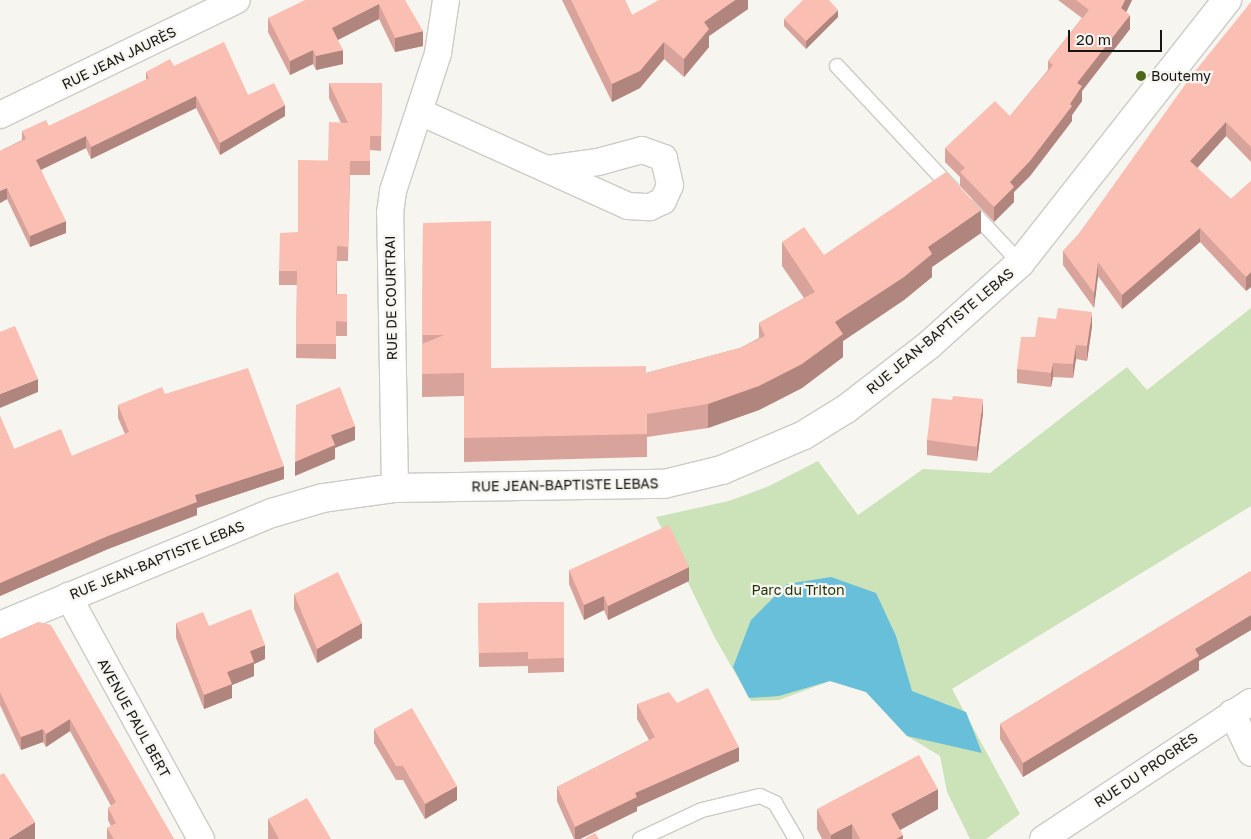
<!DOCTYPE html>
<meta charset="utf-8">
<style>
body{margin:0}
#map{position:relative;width:1251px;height:839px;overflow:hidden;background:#f6f5ef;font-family:"Golos Text",sans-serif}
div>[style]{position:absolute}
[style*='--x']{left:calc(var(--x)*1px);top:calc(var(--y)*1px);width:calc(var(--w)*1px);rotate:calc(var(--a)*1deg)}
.green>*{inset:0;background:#cce3ba}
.water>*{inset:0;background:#68bfd9}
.roads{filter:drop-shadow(1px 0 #cccbc6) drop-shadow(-1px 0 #cccbc6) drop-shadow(0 1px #cccbc6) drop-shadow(0 -1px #cccbc6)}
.lane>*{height:14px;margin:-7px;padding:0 7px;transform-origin:7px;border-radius:7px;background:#fff}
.street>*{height:26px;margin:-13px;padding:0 13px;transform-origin:13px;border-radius:13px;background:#fff}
.secondary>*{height:28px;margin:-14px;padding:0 14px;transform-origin:14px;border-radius:14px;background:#fff}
.wall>*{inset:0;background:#d8a39a}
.shaded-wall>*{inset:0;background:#b0857d}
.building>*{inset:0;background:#fbbeb3}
.dots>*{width:14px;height:14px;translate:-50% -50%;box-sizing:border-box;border:2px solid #f6f5ef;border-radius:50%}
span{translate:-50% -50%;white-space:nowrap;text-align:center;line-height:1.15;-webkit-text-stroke:4.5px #f6f5ef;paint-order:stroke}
.street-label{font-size:14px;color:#161614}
.poi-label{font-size:14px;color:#161614}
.left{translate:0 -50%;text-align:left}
.park-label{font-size:14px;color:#1c3105}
.scale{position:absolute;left:1068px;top:30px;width:94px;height:22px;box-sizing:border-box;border:2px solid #161614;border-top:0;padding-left:6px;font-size:15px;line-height:18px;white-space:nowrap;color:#161614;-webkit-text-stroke:4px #f6f5ef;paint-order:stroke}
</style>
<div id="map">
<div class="green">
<div style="clip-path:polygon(1251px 308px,1251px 506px,952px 689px,1020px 814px,986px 839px,970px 839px,947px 792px,940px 756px,907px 736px,866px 692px,830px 681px,779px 700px,751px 701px,714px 636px,656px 517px,729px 501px,769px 486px,818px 461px,858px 515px,923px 469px,990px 473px,1127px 367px,1147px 390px)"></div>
</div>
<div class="water">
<div style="clip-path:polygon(831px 577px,876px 593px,896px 636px,912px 691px,966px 712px,982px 753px,907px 736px,866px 692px,830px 681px,779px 696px,749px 698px,733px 667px,751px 620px,787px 584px)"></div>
</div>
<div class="roads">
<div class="lane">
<div style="--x:837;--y:66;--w:168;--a:46.9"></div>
<div style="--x:968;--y:207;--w:76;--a:47.1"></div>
<div style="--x:640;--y:839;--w:68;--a:-25.1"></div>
<div style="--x:702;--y:810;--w:60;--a:-13.6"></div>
<div style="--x:760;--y:796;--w:17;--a:25"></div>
<div style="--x:775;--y:803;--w:42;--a:59.7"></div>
</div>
<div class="street">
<div style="--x:420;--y:112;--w:228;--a:24.3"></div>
<div style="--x:628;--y:206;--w:22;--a:3"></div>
<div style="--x:650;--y:207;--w:14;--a:-25"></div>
<div style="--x:663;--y:201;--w:17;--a:-66"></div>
<div style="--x:670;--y:185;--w:28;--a:-103"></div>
<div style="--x:664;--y:158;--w:23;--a:-160"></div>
<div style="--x:642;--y:150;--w:46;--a:164.7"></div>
<div style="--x:598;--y:162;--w:51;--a:172.2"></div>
<div style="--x:0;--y:115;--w:263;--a:-25.9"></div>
<div style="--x:395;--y:488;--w:275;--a:-91"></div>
<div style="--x:390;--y:213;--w:22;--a:-82"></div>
<div style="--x:393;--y:191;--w:145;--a:-71.9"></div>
<div style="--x:438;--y:53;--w:54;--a:-81.4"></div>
<div style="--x:68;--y:596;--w:277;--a:61.3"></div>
<div style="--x:1232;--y:713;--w:44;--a:64.6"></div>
<div style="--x:1043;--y:839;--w:249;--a:-33.4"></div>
</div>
<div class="secondary">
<div style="--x:0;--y:626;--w:295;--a:-22.6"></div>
<div style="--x:272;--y:513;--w:53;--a:-16.4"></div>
<div style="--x:323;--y:498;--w:73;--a:-7.9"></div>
<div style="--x:395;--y:488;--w:269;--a:-0.9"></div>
<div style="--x:664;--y:484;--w:60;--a:-13.6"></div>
<div style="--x:722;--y:470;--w:89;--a:-23.1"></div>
<div style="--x:804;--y:435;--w:49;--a:-31.8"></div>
<div style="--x:846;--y:409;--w:105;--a:-37.6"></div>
<div style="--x:929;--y:345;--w:122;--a:-42"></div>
<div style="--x:1020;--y:263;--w:335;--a:-51.8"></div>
</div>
</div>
<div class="wall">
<div style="clip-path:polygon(405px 0,423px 46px,395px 52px,379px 19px,337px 40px,343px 64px,316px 70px,313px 64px,290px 75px,268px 32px,268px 18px)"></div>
<div style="clip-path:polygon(562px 0,625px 0,632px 15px,748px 0,748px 9px,709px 36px,709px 47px,684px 77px,664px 59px,640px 88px,612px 102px)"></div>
<div style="clip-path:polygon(1058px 0,1132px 0,1126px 12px,1130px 29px,1082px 91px,1082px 101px,1072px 115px,1072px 121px,1030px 176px,1014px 192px,1014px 202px,994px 222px,960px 186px,960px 177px,945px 162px,945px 148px,1010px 116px,1048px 70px,1048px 61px,1082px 18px)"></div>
<div style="clip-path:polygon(1251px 2px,1251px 162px,1226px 136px,1197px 168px,1231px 199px,1251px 181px,1251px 287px,1246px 291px,1200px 242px,1122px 309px,1098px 276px,1094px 308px,1063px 265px,1063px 251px,1078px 235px)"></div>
<div style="clip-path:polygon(838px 17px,806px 49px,784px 26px,784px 19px)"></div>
<div style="clip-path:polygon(174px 66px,248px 95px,285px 116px,220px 155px,196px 108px,91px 159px,86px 148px,41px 170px,66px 233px,30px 247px,7px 199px,0 203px,0 151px,22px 140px,22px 131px,49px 126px,100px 102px,146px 80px,146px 72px)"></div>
<div style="clip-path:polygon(329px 83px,382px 83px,381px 151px,370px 150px,370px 175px,350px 175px,348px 261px,337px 261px,337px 294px,347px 294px,347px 336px,336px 336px,336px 359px,296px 358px,297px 285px,279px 285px,279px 271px,298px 232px,328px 161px,341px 123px,329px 98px)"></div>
<div style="clip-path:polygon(423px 223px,491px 368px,646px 373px,740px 348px,759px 338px,759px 323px,804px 298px,782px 266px,782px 242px,824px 255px,981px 233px,932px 267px,932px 277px,904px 300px,843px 341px,843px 357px,802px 388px,759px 410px,708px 428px,647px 437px,647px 457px,464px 462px,464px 396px,422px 397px)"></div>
<div style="clip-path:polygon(1092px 326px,1087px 361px,1076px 359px,1073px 378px,1053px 377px,1051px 387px,1017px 383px,1017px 369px)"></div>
<div style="clip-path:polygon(165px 394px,284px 479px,197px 508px,197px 515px,108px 549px,0 596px,0 416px,14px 449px,72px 456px,125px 434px,118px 418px,118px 405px)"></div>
<div style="clip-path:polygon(983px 413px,977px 461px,927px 455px,927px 440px)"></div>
<div style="clip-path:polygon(569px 570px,689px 581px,608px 620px,604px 610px,584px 620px,569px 584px)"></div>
<div style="clip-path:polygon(1251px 571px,1251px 630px,1199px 661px,1199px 670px,1023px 777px,1000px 739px,1000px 724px)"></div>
<div style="clip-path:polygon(294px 594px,362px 638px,317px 663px,294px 609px)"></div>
<div style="clip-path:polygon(564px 602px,564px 672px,528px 673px,528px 666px,479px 667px,478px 603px)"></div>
<div style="clip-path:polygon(39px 622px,174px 839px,107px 839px,107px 828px,111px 826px,108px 820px,108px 808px,111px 806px,70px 731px,46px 747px,43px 742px,21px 750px,0 705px,0 639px)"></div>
<div style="clip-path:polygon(176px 623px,209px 626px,265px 659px,254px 664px,254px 676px,232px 685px,232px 698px,204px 709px,176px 638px)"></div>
<div style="clip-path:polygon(677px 703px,739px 761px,637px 807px,637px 811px,580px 839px,574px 839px,557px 801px,557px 787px,649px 740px,637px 719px,637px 704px)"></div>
<div style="clip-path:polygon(374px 729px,457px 800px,425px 819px,403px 780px,396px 780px,374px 743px)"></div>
<div style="clip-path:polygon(817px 809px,938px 809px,900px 830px,903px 839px,822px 839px,817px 829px)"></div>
<div style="clip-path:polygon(268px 819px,331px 839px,268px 839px)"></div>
</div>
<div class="shaded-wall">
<div style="clip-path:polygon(735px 0,748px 0,748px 9px,709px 36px,709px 47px,684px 77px,684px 59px,704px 22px)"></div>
<div style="clip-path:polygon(1125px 0,1132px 0,1121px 23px,1121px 8px)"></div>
<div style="clip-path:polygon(379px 4px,379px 19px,332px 43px,332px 28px)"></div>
<div style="clip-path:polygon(838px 10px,838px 17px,806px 49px,806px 41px)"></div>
<div style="clip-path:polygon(1130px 15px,1130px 29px,1082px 91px,1082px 101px,1072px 115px,1072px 121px,1030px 176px,1014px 192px,1014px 202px,994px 222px,994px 207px,1010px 182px,1070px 104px,1077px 83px)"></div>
<div style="clip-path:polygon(423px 31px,423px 46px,395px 52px,395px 38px)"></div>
<div style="clip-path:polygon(664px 42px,664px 59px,640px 88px,612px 102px,612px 84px)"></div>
<div style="clip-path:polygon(313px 50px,313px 64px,290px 75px,290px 61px)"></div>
<div style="clip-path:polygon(343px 50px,343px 64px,316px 70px,316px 56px)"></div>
<div style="clip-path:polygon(196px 96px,196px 108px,91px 159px,91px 147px)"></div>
<div style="clip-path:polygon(285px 105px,285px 116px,220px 155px,220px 143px)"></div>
<div style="clip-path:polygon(1226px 122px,1226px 136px,1190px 176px,1190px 161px)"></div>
<div style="clip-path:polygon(86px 136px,86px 148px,36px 172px,36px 160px)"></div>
<div style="clip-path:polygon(7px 188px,7px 199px,0 203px,0 191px)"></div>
<div style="clip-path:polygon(981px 210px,981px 233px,932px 267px,932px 277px,904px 300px,843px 341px,843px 357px,802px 388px,759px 410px,708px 428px,708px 404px,835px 322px,928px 247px)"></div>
<div style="clip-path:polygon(66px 221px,66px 233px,30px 247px,30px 236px)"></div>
<div style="clip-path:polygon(1200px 228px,1200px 242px,1122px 309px,1122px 295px)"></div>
<div style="clip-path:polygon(1098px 262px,1098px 276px,1094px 308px,1094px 293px)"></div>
<div style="clip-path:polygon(1251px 272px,1251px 287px,1246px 291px,1246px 277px)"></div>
<div style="clip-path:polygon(1092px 312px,1092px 326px,1087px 361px,1087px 346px)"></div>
<div style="clip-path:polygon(1076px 345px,1076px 359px,1073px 378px,1073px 364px)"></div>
<div style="clip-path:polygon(1053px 363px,1053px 377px,1051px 387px,1051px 373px)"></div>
<div style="clip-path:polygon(38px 379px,38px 392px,0 408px,0 394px)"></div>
<div style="clip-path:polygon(983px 399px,983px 413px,977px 461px,977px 447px)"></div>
<div style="clip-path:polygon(355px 426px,355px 440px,335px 448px,335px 459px,295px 476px,295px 462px,331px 435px)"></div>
<div style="clip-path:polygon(284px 466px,284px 479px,197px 508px,197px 515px,108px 549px,0 596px,0 583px,195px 495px)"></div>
<div style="clip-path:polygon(689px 567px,689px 581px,608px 620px,608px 606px)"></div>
<div style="clip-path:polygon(604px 596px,604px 610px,584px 620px,584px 605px)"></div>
<div style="clip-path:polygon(1251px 615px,1251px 630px,1199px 661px,1199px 670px,1023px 777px,1023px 763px,1195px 649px)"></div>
<div style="clip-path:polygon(362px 623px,362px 638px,317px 663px,317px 649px)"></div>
<div style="clip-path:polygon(265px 645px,265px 659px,254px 664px,254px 676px,232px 685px,232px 698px,204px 709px,204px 695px,250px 651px)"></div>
<div style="clip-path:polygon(70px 719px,70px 731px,46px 747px,46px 734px)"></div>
<div style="clip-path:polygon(43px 729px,43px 742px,21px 750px,21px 737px)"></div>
<div style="clip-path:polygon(739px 747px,739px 761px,637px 807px,637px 811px,580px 839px,575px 839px,575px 827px,635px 793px)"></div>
<div style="clip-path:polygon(457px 786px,457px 800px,425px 819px,425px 804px)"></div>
<div style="clip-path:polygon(938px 789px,938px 809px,891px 835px,891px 814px)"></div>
<div style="clip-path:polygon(35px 822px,35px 839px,8px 839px)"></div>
<div style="clip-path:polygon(852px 824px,852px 839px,831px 839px,831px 835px)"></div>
<div style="clip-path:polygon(903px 835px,903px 839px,896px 839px)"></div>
</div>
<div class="building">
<div style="clip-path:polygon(305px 0,405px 0,423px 31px,395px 38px,379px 4px,332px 28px,343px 50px,316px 56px,313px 50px,290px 61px,268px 18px)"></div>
<div style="clip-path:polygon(571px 0,625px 0,632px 15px,659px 0,735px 0,704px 22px,709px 29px,684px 59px,664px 42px,640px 71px,612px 84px)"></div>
<div style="clip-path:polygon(803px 0,829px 0,838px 10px,806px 41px,784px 19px)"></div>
<div style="clip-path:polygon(1076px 0,1125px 0,1121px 8px,1130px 15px,1077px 83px,1082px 86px,1070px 104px,1072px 106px,1030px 161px,1010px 182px,1014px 187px,994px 207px,960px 172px,965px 168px,945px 148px,995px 101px,1010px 116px,1053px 65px,1048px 61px,1089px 10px)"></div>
<div style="clip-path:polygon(1251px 2px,1251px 147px,1226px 122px,1190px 161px,1231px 199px,1251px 181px,1251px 272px,1246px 277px,1200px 228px,1122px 295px,1098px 262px,1094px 293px,1063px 251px,1078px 235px,1192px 75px)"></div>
<div style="clip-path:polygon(224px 42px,248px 95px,274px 83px,285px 105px,220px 143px,196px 96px,91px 147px,86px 136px,36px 160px,66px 221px,30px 236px,7px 188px,0 191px,0 151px,26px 139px,22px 131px,46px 120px,49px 126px,149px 78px,146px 72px,170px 59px,174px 66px)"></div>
<div style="clip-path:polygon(329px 83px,382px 83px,381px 136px,370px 136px,370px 161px,328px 161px,329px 122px,348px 123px)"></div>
<div style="clip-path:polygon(298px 160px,350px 161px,348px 247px,337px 246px,336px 294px,347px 294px,347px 322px,336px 321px,336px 344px,296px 344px,297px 271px,279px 271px,280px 233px,298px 232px)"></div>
<div style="clip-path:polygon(946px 172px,981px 210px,928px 247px,932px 254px,904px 277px,835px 322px,843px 334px,802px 364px,759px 386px,708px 404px,647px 414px,647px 434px,464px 438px,464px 373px,422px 374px,422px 344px,444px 335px,422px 335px,423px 223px,491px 221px,491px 368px,646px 366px,646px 373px,740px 348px,765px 336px,759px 323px,815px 292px,782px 242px,804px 227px,824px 255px)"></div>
<div style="clip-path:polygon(1058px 308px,1092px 312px,1087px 346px,1076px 345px,1073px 364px,1053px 363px,1051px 373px,1017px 369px,1021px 337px,1035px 337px,1038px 317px,1056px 319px)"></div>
<div style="clip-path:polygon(15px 326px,38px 379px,0 394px,0 332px)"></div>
<div style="clip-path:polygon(248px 368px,284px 466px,195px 495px,197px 502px,108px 536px,0 583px,0 416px,14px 449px,61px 429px,72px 456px,129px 432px,118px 405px,162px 387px,165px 394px)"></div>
<div style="clip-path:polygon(340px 387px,355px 426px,331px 435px,335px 445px,295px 462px,296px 405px)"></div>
<div style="clip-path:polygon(953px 396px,983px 399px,977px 447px,927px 440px,932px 398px,952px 400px)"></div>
<div style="clip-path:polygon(669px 525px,689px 567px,608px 606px,604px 596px,584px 605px,569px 570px)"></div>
<div style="clip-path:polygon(1251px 571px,1251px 615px,1195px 649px,1199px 656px,1023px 763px,1000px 724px)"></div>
<div style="clip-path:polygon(338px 572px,362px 623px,317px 649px,294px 594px)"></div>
<div style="clip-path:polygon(564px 602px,564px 658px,528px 659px,528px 652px,479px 653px,478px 603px)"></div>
<div style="clip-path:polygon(251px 609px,265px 645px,250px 651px,254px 662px,227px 672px,232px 684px,204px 695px,176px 623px,203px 612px,209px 626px)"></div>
<div style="clip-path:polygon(39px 622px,51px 625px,174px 839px,114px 839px,107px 828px,116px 823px,108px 808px,116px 802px,70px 719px,46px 734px,43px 729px,21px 737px,0 692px,0 639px)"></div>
<div style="clip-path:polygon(708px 688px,739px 747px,635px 793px,637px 797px,575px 827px,557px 787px,655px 737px,637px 704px,669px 692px,677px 703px)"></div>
<div style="clip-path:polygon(412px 708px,457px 786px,425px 804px,403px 766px,396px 766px,374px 729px)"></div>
<div style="clip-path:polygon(919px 755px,938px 789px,891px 814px,903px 835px,896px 839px,860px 839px,852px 824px,831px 835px,817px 809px)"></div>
<div style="clip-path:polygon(4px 773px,35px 822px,8px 839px,0 839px,0 775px)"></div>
<div style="clip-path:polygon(307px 798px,331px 839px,279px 839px,268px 819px)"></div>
<div style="clip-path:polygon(595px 833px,599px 839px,584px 839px)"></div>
</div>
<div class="dots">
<div style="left:1141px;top:76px;background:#4e6616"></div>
</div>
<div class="street-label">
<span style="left:119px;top:58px;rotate:-26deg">RUE JEAN JAURÈS</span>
<span style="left:391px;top:298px;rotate:-91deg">RUE DE COURTRAI</span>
<span style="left:940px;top:331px;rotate:-40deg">RUE JEAN-BAPTISTE LEBAS</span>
<span style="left:565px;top:485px;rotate:-1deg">RUE JEAN-BAPTISTE LEBAS</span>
<span style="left:157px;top:560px;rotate:-22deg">RUE JEAN-BAPTISTE LEBAS</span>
<span style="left:134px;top:718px;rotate:61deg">AVENUE PAUL BERT</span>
<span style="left:1146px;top:770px;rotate:-34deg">RUE DU PROGRÈS</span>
</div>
<div class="poi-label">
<span class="left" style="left:1151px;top:76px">Boutemy</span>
</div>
<div class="park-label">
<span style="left:798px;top:590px">Parc du Triton</span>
</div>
<div class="scale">20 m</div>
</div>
